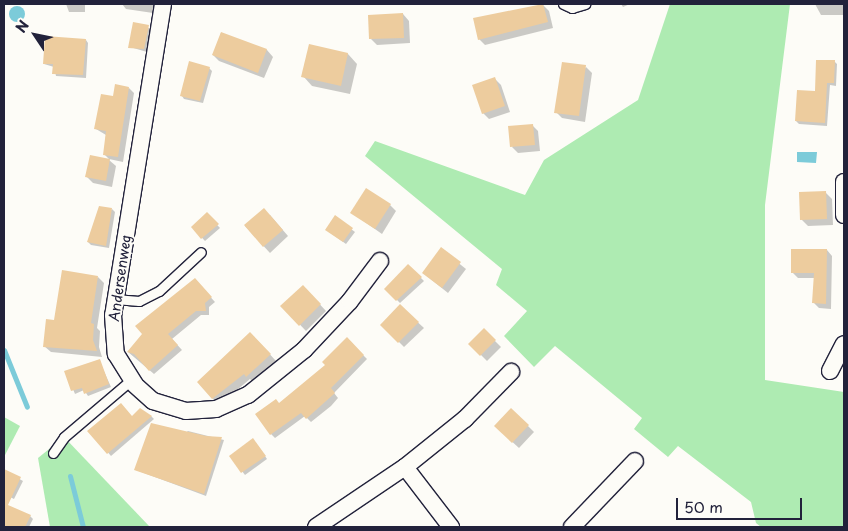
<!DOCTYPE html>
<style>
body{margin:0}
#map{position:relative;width:848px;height:531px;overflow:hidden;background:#fdfcf7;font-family:"Playpen Sans",sans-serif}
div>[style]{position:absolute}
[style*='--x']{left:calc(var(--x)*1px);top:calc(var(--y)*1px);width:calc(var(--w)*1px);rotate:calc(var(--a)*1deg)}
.green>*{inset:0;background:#aeebb2}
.water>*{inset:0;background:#7ccbd9}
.round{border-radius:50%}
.shadow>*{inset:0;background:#0003}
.stream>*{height:5px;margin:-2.5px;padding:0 2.5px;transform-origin:2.5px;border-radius:2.5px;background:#7ccbd9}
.building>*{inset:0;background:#edcc9e}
.roads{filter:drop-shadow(1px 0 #22223b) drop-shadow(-1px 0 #22223b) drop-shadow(0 1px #22223b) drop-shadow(0 -1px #22223b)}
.lane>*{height:9px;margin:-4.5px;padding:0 4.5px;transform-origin:4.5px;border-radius:4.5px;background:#fdfcf7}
.street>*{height:16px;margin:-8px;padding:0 8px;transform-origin:8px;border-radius:8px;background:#fdfcf7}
span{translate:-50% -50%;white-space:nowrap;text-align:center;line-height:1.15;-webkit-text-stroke:4px #fdfcf7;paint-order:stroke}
.street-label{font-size:14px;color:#22223b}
.frame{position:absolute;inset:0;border:5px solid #22223b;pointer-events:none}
.north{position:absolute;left:10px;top:10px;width:50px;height:50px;-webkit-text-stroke:4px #fdfcf7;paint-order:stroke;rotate:304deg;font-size:14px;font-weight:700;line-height:20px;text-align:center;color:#22223b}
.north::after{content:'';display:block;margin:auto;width:18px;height:22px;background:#22223b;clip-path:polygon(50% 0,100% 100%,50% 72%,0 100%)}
.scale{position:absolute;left:676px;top:498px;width:126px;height:22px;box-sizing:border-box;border:2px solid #22223b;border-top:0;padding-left:6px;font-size:15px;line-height:18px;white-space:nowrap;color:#22223b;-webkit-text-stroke:4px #fdfcf7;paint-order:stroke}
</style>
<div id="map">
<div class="green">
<div style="clip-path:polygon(670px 4px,790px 4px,765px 205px,765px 380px,844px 392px,844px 527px,761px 527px,756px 523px,751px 502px,678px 446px,668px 457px,634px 429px,642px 418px,555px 346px,534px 367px,504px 336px,527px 311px,496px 285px,502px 269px,365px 156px,375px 141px,525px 195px,544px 160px,638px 100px)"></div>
<div style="clip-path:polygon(4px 417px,20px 426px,4px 457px)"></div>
<div style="clip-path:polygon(64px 437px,150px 527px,50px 527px,38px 458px)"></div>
</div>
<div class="water">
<div class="round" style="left:9px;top:6px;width:16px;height:16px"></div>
<div style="clip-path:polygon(797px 152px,817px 152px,816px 163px,797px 162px)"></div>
</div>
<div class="shadow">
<div style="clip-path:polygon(66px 4px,85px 4px,85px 12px,69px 12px)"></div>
<div style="clip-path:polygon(122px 4px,154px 4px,153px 13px,126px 9px)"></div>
<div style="clip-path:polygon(621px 4px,630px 4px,623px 7px)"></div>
<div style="clip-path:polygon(815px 4px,844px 4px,844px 15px,821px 15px)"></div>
<div style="clip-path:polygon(543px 5px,549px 11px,553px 28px,485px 45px,479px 39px,474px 19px)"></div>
<div style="clip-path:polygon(403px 14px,409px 21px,410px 43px,377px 45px,371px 39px)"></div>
<div style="clip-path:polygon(134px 23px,152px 29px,147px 52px,130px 47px)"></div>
<div style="clip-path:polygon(221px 33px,267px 50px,273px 57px,264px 78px,219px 61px,213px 55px)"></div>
<div style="clip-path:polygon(86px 40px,88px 43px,86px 78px,56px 76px,54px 67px,44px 64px)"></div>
<div style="clip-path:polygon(310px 46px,348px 54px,357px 64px,350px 94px,312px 86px,303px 76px)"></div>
<div style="clip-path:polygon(834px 61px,837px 64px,836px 86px,830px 85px,827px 126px,799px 124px,796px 121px)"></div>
<div style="clip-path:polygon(586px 67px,592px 73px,585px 122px,562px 118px,556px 112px)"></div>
<div style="clip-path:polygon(209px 68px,212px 71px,203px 103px,184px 99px,182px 96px)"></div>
<div style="clip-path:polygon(494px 78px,501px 85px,510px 112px,489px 119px,483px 113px)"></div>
<div style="clip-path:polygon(129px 88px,134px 93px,123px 162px,109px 159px,104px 154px,106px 135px,96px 129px,114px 98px)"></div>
<div style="clip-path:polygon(532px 125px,538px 131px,540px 151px,518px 153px,512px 147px)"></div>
<div style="clip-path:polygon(109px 160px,116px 166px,112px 187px,93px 183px,87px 177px)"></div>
<div style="clip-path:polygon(826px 193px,832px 199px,833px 225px,808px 226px,801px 219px)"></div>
<div style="clip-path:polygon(390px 205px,396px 211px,382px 234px,352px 213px)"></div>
<div style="clip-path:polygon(112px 209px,115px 212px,109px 248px,91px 245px,88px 242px)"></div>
<div style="clip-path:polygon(207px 214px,220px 228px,205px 241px,192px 227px)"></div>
<div style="clip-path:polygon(270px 215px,288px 236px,270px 253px,245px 226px)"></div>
<div style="clip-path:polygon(335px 217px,355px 232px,346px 244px,329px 232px)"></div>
<div style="clip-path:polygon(441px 249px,466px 269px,448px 293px,423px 273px)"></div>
<div style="clip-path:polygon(827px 250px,832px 256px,831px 309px,819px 308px,814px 303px,815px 278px,798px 278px,792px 272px)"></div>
<div style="clip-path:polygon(408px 265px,424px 281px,400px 303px,386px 289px)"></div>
<div style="clip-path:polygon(98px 277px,104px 283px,97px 328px,100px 331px,99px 347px,102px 357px,51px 352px,44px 346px,55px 321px)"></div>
<div style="clip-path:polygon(195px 280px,215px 302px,209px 307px,209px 315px,201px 315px,172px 339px,182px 350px,154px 374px,128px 352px)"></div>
<div style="clip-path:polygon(303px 286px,326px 311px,306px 331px,282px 306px)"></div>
<div style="clip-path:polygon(400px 306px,424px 328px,404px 347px,382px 325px)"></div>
<div style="clip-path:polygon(484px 330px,501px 347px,487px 361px,470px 344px)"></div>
<div style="clip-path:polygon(256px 339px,276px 361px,253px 382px,250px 379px,219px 405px,212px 398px)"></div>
<div style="clip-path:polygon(347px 339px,367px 359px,334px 393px,338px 398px,331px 406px,311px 422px,305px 416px,275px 438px,271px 434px,280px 404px,327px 365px)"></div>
<div style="clip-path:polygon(99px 360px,111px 387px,88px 396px,84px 390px,75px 394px,66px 372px)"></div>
<div style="clip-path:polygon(511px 409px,534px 432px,519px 448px,495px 426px)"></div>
<div style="clip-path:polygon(151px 416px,154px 419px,111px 456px,89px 431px,133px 417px)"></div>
<div style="clip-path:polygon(188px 431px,224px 440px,206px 496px,136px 470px)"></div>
<div style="clip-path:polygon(256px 443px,267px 459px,245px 475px,231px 457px)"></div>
<div style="clip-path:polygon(7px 472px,23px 481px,14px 499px,4px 494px)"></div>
<div style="clip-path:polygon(4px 504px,30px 516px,33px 519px,29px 527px,4px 527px)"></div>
</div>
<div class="stream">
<div style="--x:4;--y:350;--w:61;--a:68"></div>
<div style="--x:70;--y:476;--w:53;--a:75.7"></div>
</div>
<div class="building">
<div style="clip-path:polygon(543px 4px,548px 22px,478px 40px,473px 18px)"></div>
<div style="clip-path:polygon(403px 13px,404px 38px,369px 39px,368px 15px)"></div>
<div style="clip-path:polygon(133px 22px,149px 25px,144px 49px,128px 48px)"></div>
<div style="clip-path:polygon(221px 32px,267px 49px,258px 73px,212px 55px)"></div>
<div style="clip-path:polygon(45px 36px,86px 39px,83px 75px,52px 74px,53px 64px,43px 64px)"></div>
<div style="clip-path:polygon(309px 44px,348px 53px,341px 86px,301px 77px)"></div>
<div style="clip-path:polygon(816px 60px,835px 60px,834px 83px,827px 83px,825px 123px,795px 121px,797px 90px,815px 91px)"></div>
<div style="clip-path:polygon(189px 61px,210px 67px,200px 101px,180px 96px)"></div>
<div style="clip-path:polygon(562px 62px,586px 65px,579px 116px,554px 113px)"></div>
<div style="clip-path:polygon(495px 77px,505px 106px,482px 114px,472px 85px)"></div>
<div style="clip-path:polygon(115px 84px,129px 87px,118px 157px,103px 155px,106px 131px,94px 129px,101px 94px,113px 96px)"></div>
<div style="clip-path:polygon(533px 124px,535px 145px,510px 147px,508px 126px)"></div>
<div style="clip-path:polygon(90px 155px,110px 159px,106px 181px,85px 177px)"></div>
<div style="clip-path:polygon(366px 188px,391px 204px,375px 229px,350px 213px)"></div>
<div style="clip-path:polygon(826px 191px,827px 219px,800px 220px,799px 192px)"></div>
<div style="clip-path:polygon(99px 206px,112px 208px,106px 246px,87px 242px)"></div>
<div style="clip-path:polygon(264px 208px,283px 230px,263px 247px,244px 225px)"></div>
<div style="clip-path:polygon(207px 212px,219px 224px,201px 239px,191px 227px)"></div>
<div style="clip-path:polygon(335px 215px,353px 228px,343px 242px,325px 230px)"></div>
<div style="clip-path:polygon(441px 247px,461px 262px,442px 288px,422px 273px)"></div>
<div style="clip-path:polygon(791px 249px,827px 249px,826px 304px,812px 303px,814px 273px,791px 273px)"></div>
<div style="clip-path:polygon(408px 264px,422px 277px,396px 301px,384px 289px)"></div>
<div style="clip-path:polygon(62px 270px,98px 276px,91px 323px,94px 324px,93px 340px,97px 351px,43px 347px,46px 319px,54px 320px)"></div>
<div style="clip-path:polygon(195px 278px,212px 297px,205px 303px,206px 311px,196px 311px,168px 334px,178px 345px,149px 371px,134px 354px,127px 352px,142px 334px,135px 326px)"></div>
<div style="clip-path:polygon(303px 285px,321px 304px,299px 326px,280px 306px)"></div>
<div style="clip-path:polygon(400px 304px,419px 322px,398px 343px,380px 325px)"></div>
<div style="clip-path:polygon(484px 328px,496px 340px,480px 356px,468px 344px)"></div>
<div style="clip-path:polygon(250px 332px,271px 354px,246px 377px,244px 374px,212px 399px,197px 382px)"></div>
<div style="clip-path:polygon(347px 337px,364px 355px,331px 388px,335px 393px,306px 419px,301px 413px,270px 435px,255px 414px,276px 399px,279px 403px,325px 365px,322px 362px)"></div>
<div style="clip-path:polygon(100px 359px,109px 384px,84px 394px,82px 388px,71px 391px,64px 371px)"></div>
<div style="clip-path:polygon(121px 403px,132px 416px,140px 408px,152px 416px,107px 454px,87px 431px)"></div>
<div style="clip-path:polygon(511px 408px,529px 425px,512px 443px,494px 426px)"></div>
<div style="clip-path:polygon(151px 423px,206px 436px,222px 437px,204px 494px,134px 470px)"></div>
<div style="clip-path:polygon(253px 438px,266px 456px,241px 473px,229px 456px)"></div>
<div style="clip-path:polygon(4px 469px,21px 477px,8px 505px,31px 515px,25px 527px,4px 527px)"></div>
</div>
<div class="roads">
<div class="lane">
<div style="--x:563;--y:4;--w:10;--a:24"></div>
<div style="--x:572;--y:8;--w:14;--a:-17"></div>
<div style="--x:115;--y:299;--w:24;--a:5"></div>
<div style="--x:139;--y:301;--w:22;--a:-27"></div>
<div style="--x:159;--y:291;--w:57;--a:-42.9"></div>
<div style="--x:53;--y:453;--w:19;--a:-55"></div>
<div style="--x:64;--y:437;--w:88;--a:-40.4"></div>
</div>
<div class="street">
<div style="--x:163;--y:4;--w:315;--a:99.1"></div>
<div style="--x:113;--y:315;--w:39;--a:86"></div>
<div style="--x:116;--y:354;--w:36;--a:58"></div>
<div style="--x:135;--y:385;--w:24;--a:42"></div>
<div style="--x:153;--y:401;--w:34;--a:17"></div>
<div style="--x:186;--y:411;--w:30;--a:-4"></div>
<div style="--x:216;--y:409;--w:35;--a:-24"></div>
<div style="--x:248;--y:395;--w:72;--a:-38.8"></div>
<div style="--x:304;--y:350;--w:67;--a:-46.8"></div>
<div style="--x:350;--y:301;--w:50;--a:-53.1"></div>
<div style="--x:844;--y:182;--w:33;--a:90"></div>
<div style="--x:830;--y:371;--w:30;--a:-63"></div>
<div style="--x:405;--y:467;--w:76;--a:52.5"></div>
<div style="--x:316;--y:527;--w:107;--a:-34"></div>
<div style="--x:405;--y:467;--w:77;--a:-38.7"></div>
<div style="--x:465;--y:419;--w:66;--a:-45.6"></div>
<div style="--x:572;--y:527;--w:91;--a:-46.3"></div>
</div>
</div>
<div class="street-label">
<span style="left:120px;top:278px;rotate:-82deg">Andersenweg</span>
</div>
<div class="frame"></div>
<div class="north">N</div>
<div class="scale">50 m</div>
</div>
